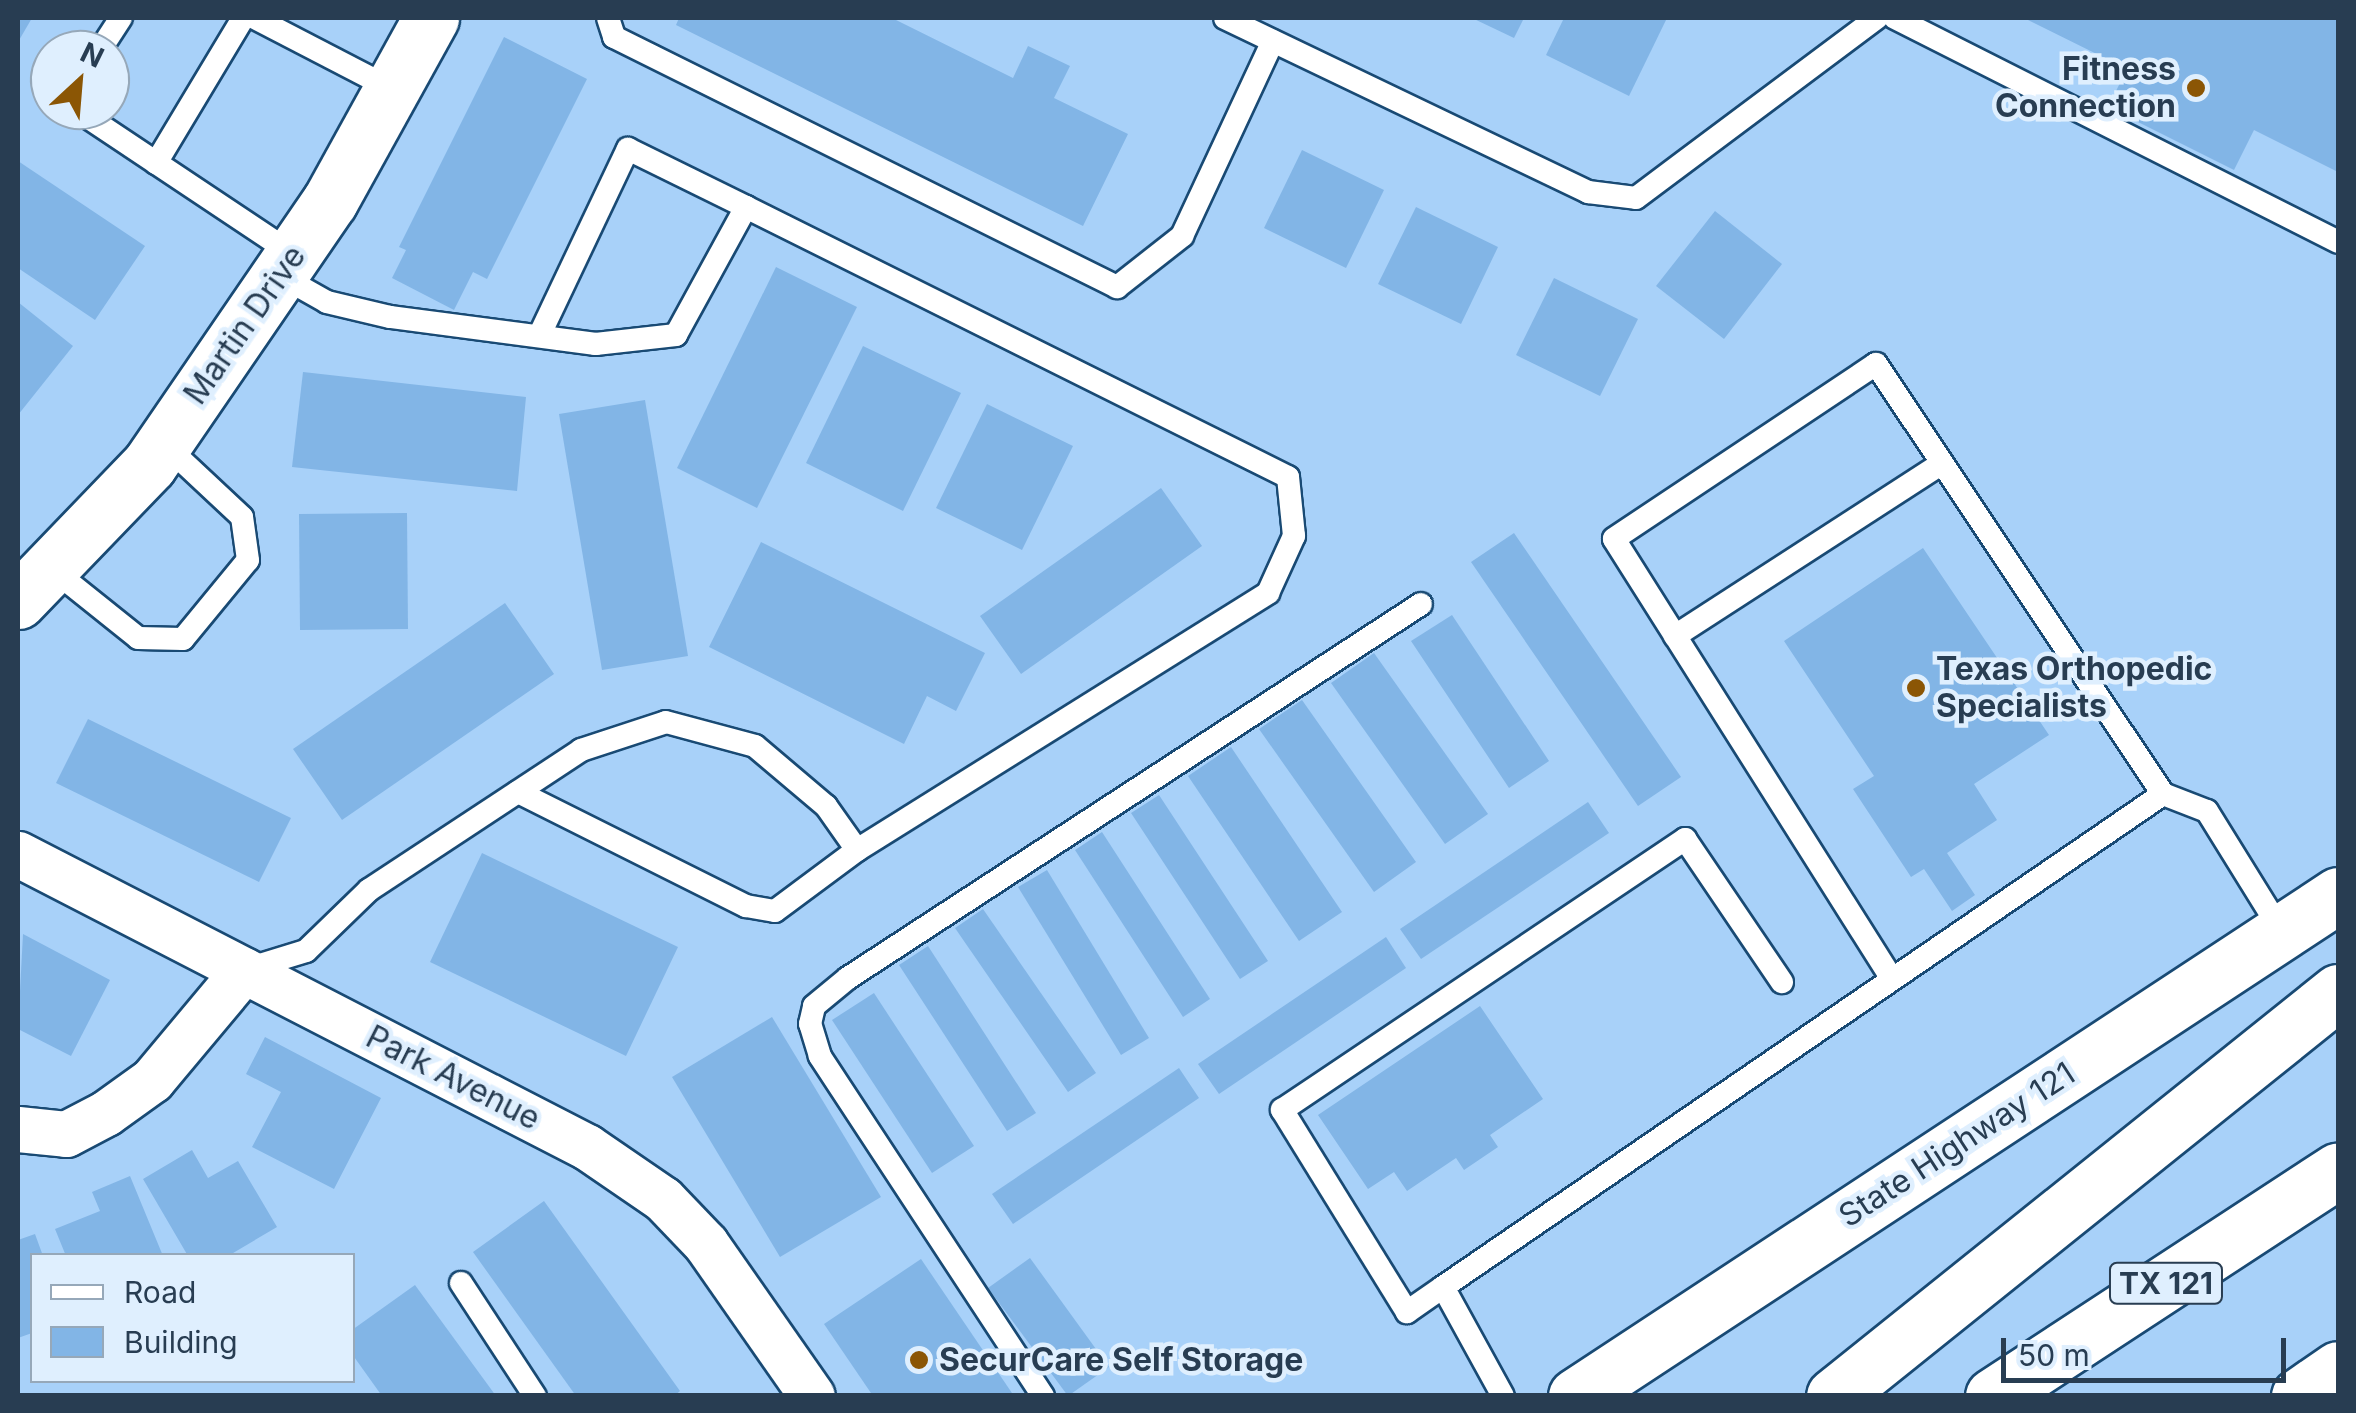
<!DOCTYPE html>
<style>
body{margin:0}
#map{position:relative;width:2356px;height:1413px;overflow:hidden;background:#a8d1f9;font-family:Inter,sans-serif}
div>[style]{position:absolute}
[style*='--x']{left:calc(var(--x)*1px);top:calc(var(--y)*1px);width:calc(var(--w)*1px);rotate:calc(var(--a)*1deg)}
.building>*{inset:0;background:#82b5e6}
.roads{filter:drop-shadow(2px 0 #194a74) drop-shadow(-2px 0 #194a74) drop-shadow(0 2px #194a74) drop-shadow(0 -2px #194a74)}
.lane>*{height:22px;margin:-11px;padding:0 11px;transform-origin:11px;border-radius:11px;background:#fff}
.street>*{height:45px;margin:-22.5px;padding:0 22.5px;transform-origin:22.5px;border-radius:22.5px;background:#fff}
.secondary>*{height:55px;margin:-27.5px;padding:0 27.5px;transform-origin:27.5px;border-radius:27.5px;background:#fff}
.highway>*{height:55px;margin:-27.5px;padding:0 27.5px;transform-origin:27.5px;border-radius:27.5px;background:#fff}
.dots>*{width:28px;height:28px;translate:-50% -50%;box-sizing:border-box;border:5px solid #dfeffe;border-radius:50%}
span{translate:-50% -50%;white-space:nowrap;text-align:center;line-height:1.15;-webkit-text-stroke:9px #dfeffe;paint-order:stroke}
.shield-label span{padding:2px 8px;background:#dfeffe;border:2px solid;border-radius:8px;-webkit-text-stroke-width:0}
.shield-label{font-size:30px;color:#283d52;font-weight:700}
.poi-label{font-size:32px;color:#283d52;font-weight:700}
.right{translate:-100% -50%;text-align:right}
.left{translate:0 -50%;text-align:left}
.street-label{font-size:32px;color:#283d52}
.frame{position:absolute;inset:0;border:20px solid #283d52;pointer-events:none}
.legend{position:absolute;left:30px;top:1253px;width:325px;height:130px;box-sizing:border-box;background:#dfeffe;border:2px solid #96a8b9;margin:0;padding:12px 18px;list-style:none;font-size:30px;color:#283d52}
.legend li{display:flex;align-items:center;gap:20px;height:50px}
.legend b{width:50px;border:2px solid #96a8b9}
.north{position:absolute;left:30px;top:30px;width:100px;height:100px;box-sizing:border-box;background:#dfeffe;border:2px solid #96a8b9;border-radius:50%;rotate:26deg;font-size:28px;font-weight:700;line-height:40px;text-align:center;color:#283d52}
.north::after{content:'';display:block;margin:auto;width:35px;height:45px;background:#8b5605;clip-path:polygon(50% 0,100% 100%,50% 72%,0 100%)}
.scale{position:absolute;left:2001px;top:1338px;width:285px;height:45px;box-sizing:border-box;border:5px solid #283d52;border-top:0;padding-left:12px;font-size:30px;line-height:35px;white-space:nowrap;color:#283d52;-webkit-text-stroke:8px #dfeffe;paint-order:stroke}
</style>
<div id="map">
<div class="building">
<div style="clip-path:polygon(18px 18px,32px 18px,18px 42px)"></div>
<div style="clip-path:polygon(679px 18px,892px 18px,1013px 78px,1028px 46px,1070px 66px,1054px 98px,1128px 134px,1083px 226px,676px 25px)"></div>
<div style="clip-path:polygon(1472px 18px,1524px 18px,1514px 38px)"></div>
<div style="clip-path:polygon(1564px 18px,1667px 18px,1629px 96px,1546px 55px)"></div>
<div style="clip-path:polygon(2024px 18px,2338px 18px,2338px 172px,2254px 130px,2234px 170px,2108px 107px,2127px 69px)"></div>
<div style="clip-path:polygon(504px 37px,587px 79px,487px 279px,473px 272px,454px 310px,392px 278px,406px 250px,399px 247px)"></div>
<div style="clip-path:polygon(1302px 150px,1384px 190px,1346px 268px,1264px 228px)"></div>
<div style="clip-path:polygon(18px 161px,145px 246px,95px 320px,18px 268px)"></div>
<div style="clip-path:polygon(1416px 207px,1498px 247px,1461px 324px,1378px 284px)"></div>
<div style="clip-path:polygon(1715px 211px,1782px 264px,1724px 339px,1656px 286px)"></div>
<div style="clip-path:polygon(776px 267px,857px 307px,757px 508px,677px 468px)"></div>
<div style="clip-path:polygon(1554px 278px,1638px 319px,1600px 396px,1516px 355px)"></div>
<div style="clip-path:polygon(18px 302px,73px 346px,18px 415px)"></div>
<div style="clip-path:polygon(863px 346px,961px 393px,903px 511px,806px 463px)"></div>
<div style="clip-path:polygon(303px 372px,526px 397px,517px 491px,292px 467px)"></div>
<div style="clip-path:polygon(645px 400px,688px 656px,602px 670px,559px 414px)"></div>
<div style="clip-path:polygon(987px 404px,1073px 446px,1022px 550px,936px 508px)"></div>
<div style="clip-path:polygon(1161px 488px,1202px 546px,1021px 674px,980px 616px)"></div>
<div style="clip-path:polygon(407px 513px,408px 629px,300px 630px,299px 514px)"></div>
<div style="clip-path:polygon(1514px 533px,1681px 777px,1638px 806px,1471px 562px)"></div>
<div style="clip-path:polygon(761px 542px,985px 653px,956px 711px,927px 696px,904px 744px,709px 647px)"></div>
<div style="clip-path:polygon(1923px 548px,2049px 735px,1974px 784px,1997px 820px,1947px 853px,1975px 895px,1952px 911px,1924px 869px,1911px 877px,1853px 789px,1874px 776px,1784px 641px)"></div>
<div style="clip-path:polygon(505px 603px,554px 674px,342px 820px,293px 749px)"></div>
<div style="clip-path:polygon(1452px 615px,1549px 761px,1509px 788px,1411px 641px)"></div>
<div style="clip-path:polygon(1374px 653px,1488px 814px,1445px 844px,1331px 683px)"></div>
<div style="clip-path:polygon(1302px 700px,1416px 862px,1374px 892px,1259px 729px)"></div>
<div style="clip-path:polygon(88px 719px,291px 818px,259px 882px,56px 783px)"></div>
<div style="clip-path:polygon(1231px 747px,1342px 912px,1299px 941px,1188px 776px)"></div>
<div style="clip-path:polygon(1159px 795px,1268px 961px,1240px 979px,1131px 813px)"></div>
<div style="clip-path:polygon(1588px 802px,1609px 833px,1421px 959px,1400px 929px)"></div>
<div style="clip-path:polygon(1102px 832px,1210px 999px,1183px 1017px,1075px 850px)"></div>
<div style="clip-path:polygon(482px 853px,678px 947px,626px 1056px,430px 962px)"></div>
<div style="clip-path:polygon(1047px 870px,1149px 1038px,1121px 1055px,1018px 887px)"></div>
<div style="clip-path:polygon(983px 909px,1096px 1073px,1068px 1092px,955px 928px)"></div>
<div style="clip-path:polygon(23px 934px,110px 980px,71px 1056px,18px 1029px)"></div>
<div style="clip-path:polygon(1386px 937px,1406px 968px,1219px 1094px,1198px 1064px)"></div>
<div style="clip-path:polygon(928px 946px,1036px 1113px,1007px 1131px,899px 965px)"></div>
<div style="clip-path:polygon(874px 993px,974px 1146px,932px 1173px,832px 1020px)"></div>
<div style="clip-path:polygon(1480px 1006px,1543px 1099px,1490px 1135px,1498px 1147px,1464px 1170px,1456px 1158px,1407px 1191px,1394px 1172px,1368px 1189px,1318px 1115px)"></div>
<div style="clip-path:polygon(772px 1017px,881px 1197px,780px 1257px,672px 1077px)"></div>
<div style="clip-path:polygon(265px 1037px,381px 1098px,334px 1189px,252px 1147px,281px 1092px,246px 1074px)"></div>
<div style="clip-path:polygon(1179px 1068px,1199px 1098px,1013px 1224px,992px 1194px)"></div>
<div style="clip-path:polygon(192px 1150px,208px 1178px,238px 1161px,277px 1227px,228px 1256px,188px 1256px,143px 1179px)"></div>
<div style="clip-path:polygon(130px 1176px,163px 1256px,66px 1256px,55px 1229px,100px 1211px,92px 1192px)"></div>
<div style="clip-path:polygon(544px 1201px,680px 1391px,674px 1396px,576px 1396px,473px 1252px)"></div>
<div style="clip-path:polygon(35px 1234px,43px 1256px,32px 1256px,32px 1333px,18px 1338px,18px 1240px)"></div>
<div style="clip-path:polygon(1030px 1258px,1109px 1367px,1068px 1396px,988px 1288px)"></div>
<div style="clip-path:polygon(921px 1259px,1014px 1396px,873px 1396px,824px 1324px)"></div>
<div style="clip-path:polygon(415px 1285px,496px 1396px,382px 1396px,352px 1354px,352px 1330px)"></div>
</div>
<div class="roads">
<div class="lane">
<div style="--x:255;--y:18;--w:154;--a:27.4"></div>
<div style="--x:608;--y:18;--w:20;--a:72"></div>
<div style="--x:614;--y:37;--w:562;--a:26.43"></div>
<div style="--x:1117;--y:287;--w:83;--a:-38.1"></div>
<div style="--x:1182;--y:236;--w:215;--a:-65"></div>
<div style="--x:1225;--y:18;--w:403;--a:25.6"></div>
<div style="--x:1588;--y:192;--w:48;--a:7.1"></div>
<div style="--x:1636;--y:198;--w:301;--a:-36.8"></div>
<div style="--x:1895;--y:18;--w:496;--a:26.8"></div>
<div style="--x:100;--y:50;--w:38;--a:-57"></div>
<div style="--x:77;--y:110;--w:260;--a:33.7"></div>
<div style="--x:156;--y:163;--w:169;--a:-59"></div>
<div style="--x:540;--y:334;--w:205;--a:-64.6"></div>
<div style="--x:628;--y:149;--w:131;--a:26.2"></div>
<div style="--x:52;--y:569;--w:110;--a:38.7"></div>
<div style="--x:138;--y:638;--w:45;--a:1.3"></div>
<div style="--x:183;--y:639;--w:102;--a:-50.6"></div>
<div style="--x:248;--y:560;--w:43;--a:-97.9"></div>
<div style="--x:242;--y:517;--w:108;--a:-136.9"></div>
<div style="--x:1675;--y:636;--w:318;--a:-32.9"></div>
<div style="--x:518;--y:792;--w:255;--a:26.6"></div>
<div style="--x:746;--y:906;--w:29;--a:10"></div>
<div style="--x:775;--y:911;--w:102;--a:-36.6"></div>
<div style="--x:2163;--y:794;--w:47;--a:21.1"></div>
<div style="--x:2207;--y:811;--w:142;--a:58.2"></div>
<div style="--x:247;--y:969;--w:62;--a:-17"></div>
<div style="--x:306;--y:951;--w:88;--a:-44.1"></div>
<div style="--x:369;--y:890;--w:254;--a:-33.4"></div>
<div style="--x:581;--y:750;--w:89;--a:-18.2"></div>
<div style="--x:666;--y:722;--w:92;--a:15.1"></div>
<div style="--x:755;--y:746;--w:93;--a:40.2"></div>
<div style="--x:826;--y:806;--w:54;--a:54.8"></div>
<div style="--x:857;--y:850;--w:485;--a:-32"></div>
<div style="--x:1268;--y:593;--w:63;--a:-65.5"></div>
<div style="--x:1294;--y:536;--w:59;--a:-95.8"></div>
<div style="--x:1288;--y:477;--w:606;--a:-153.52"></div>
<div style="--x:746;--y:207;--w:146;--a:118.7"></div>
<div style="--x:676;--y:335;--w:81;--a:173.6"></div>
<div style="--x:596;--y:344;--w:208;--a:-172.5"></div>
<div style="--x:390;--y:317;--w:65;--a:-166.6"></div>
<div style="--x:327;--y:302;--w:55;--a:-150.6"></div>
<div style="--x:461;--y:1283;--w:135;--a:56.8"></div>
<div style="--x:1443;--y:1287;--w:873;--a:-34.4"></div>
<div style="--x:2163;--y:794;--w:517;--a:-123.72"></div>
<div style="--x:1876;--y:364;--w:315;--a:146.3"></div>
<div style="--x:1614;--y:539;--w:520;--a:57.71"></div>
<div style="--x:1043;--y:1396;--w:407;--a:-123.3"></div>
<div style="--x:820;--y:1056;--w:34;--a:-107"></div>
<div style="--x:810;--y:1024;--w:18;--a:-77"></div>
<div style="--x:814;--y:1006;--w:44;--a:-39.5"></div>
<div style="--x:848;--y:978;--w:684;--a:-33.13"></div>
<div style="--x:1503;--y:1396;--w:124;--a:-118.8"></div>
<div style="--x:1443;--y:1287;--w:44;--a:145.2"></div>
<div style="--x:1407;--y:1312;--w:238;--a:-121.7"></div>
<div style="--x:1282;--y:1110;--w:486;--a:-33.9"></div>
<div style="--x:1685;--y:839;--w:173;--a:55.9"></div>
</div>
<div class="street">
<div style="--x:18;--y:854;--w:640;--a:27.25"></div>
<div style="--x:587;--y:1147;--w:92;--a:34.4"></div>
<div style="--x:663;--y:1199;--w:62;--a:46.3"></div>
<div style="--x:706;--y:1244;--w:185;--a:55.1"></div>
<div style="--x:18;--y:1129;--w:48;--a:5.9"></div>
<div style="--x:66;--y:1134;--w:45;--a:-27.7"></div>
<div style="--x:106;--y:1113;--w:57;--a:-35.7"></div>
<div style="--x:152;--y:1080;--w:143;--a:-50.1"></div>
</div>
<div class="secondary">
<div style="--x:18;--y:601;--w:189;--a:-46.1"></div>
<div style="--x:149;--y:465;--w:320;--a:-55.6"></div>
<div style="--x:330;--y:201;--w:209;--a:-61.1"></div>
<div style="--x:1576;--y:1396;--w:912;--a:-33.32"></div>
</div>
<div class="highway">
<div style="--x:1834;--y:1396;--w:646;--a:-38.72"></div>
<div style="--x:1993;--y:1396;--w:412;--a:-33.2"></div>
<div style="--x:2299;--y:1396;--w:47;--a:-34.7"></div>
</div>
</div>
<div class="dots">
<div style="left:2196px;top:88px;background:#8b5605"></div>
<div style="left:1916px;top:688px;background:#8b5605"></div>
<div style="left:919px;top:1360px;background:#8b5605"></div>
</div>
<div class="shield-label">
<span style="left:2166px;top:1283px">TX 121</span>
</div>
<div class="poi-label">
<span class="right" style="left:2176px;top:88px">Fitness<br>Connection</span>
<span class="left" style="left:1936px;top:688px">Texas Orthopedic<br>Specialists</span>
<span class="left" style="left:939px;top:1360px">SecurCare Self Storage</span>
</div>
<div class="street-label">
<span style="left:245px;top:325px;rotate:-55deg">Martin Drive</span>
<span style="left:453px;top:1078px;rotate:27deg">Park Avenue</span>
<span style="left:1957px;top:1145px;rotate:-33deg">State Highway 121</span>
</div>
<div class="frame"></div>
<ul class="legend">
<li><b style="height:12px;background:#fff"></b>Road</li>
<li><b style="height:28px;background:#82b5e6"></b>Building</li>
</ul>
<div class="north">N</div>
<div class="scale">50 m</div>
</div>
